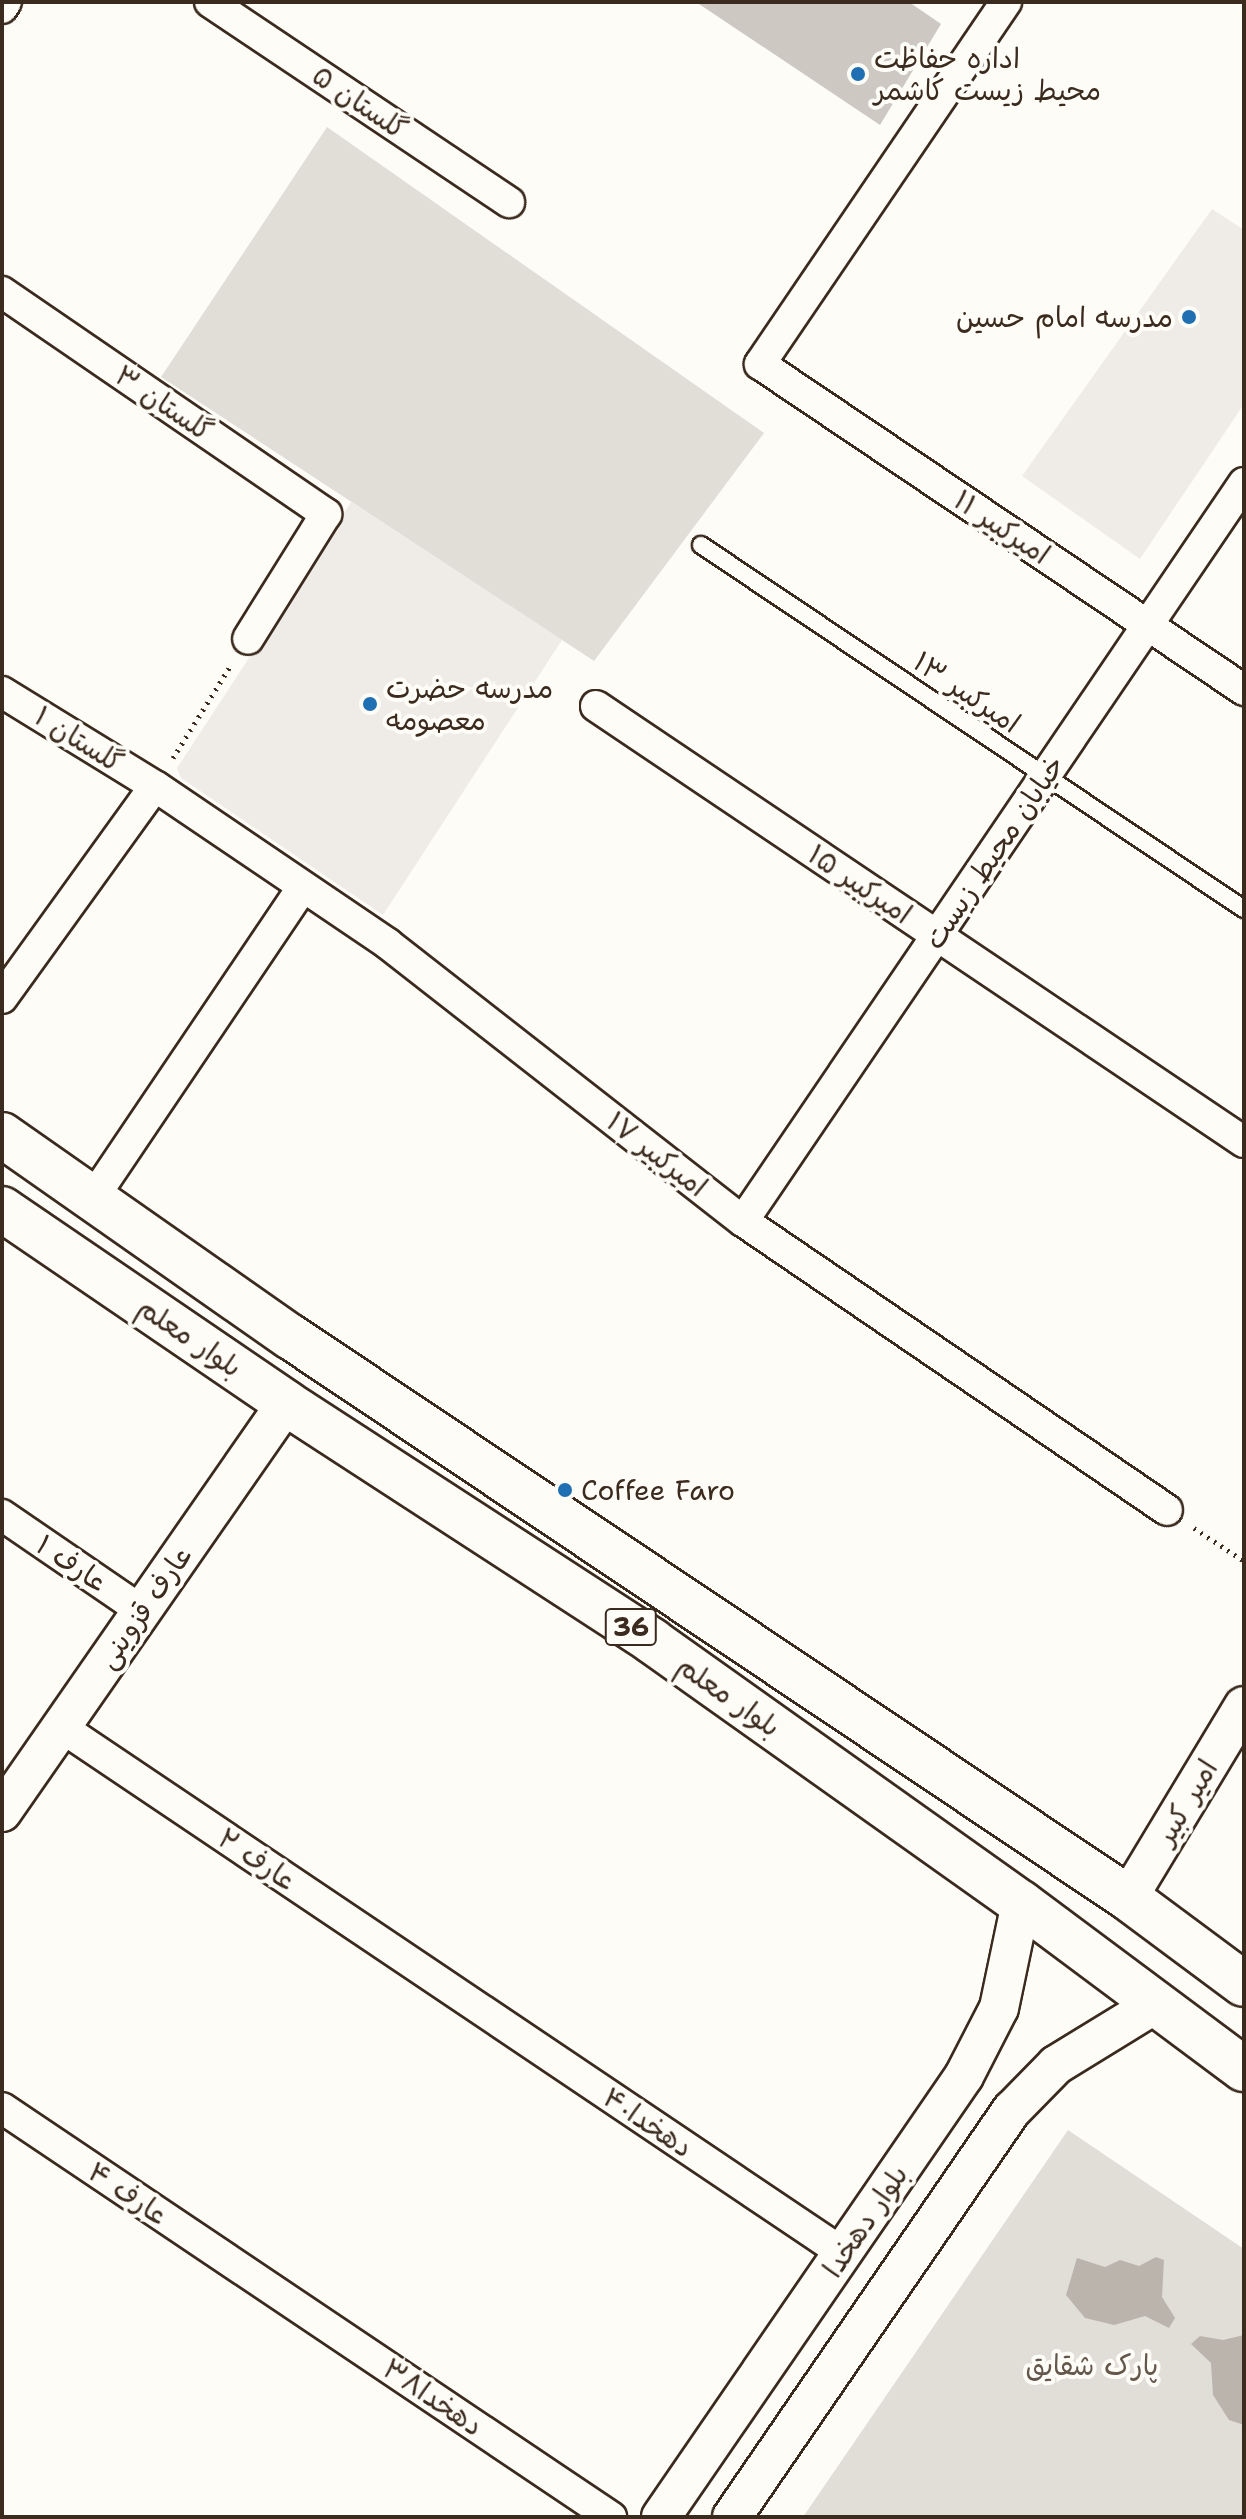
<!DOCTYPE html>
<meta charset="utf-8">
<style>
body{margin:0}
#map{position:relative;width:1246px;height:2519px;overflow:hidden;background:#fdfcf7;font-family:"Shantell Sans","Playpen Sans Arabic",sans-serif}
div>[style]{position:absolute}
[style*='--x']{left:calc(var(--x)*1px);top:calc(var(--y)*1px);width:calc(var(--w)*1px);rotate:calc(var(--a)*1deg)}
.built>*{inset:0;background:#efece7}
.green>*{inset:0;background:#e1ded7}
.water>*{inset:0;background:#bbb4ad}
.building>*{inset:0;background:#cdc8c2}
.path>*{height:5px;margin-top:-2.5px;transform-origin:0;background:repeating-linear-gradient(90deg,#3b2a1e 0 2px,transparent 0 8px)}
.roads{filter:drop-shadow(2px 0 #3b2a1e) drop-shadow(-2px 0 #3b2a1e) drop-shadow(0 2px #3b2a1e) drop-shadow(0 -2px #3b2a1e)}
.service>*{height:16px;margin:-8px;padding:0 8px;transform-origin:8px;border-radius:8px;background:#fdfcf7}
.minor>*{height:30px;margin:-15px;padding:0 15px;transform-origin:15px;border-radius:15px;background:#fdfcf7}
.tertiary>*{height:38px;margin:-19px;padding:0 19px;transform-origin:19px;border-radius:19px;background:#fdfcf7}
.primary>*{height:44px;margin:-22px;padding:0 22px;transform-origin:22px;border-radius:22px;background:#fdfcf7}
.dots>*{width:22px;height:22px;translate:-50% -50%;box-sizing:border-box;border:4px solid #fdfcf7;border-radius:50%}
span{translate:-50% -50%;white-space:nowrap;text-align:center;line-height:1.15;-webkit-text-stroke:8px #fdfcf7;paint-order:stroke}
.shield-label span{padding:2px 6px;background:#fdfcf7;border:2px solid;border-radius:6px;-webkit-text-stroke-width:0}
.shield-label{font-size:26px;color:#3b2a1e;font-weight:700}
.poi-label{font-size:28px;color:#3b2a1e}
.left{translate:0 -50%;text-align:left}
.right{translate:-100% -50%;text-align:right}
.street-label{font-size:28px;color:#3b2a1e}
.park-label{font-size:28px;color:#64574c}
.frame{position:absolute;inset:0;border:4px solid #3b2a1e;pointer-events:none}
</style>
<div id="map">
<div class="built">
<div style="clip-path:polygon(1212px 209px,1244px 230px,1244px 404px,1140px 559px,1022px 476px)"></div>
<div style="clip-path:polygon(351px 502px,562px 640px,383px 915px,181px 778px,177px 768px)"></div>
</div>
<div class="green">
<div style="clip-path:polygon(327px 127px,764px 433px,594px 661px,161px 377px)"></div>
<div style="clip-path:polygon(1068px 2130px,1244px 2249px,1244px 2517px,803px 2517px)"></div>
</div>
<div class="water">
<div style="clip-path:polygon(1156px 2257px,1164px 2260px,1162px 2297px,1175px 2318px,1169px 2328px,1145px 2316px,1114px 2325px,1085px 2318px,1066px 2295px,1077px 2258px,1105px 2267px,1120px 2260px,1139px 2266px)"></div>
<div style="clip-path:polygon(1244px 2335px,1244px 2425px,1229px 2420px,1213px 2395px,1211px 2363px,1191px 2344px,1200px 2336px,1223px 2340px)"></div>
</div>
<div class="building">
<div style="clip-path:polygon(696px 2px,909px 2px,941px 24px,880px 125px)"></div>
</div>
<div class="path">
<div style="--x:173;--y:758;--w:110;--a:-58.1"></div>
<div style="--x:1194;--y:1528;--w:60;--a:33.4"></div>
</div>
<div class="roads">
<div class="service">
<div style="--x:701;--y:545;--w:654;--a:33.84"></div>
</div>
<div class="minor">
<div style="--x:210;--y:2;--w:360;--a:33.8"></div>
<div style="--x:1006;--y:2;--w:438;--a:124.2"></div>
<div style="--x:760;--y:364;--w:584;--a:33.96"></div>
<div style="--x:2;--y:8;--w:7;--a:-56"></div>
<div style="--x:2;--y:292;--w:393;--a:34.4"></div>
<div style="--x:326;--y:514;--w:147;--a:122"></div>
<div style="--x:2;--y:692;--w:180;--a:31.6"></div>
<div style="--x:155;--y:786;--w:282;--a:34.1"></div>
<div style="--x:388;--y:944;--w:450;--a:38"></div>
<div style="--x:743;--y:1221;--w:513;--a:34.28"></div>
<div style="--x:596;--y:706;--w:781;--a:33.93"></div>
<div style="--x:2;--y:998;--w:261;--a:-54.2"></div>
<div style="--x:93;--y:1198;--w:374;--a:-56"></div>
<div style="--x:743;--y:1221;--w:892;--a:-55.83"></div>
<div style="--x:2;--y:1515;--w:170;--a:34.4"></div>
<div style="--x:61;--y:1727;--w:942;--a:33.93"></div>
<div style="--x:2;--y:2108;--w:734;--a:33.89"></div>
</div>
<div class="tertiary">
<div style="--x:2;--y:1812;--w:498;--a:-55.2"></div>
<div style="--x:1128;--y:1898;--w:224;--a:-58.9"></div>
<div style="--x:661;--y:2517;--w:535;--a:-55.51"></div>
<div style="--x:964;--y:2076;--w:76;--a:-62.8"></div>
<div style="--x:999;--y:2008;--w:107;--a:-78.2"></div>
<div style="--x:732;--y:2517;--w:494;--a:-55.5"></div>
<div style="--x:1012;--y:2110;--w:63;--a:-45.6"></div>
<div style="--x:1056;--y:2065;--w:115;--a:-31.5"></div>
</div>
<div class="primary">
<div style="--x:2;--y:1135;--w:353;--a:35"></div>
<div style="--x:291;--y:1337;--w:1008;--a:33.83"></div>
<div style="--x:1128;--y:1898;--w:144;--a:36.6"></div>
<div style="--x:2;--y:1209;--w:344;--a:34.3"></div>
<div style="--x:286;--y:1403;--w:437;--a:33"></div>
<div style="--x:652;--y:1641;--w:453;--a:35.4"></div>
<div style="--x:1021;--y:1903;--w:278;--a:36.7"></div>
</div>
</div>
<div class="dots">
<div style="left:858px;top:74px;background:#1f6fb2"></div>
<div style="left:1189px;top:317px;background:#1f6fb2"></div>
<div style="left:370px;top:704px;background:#1f6fb2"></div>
<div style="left:565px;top:1490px;background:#1f6fb2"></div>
</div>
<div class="shield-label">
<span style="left:631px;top:1627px">36</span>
</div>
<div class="poi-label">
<span class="left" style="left:874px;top:74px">اداره حفاظت<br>محیط زیست کاشمر</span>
<span class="right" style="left:1173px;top:317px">مدرسه امام حسین</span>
<span class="left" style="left:386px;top:704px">مدرسه حضرت<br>معصومه</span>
<span class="left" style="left:581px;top:1490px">Coffee Faro</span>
</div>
<div class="street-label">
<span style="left:360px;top:102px;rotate:34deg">گلستان ۵</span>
<span style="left:164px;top:403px;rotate:34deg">گلستان ۳</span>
<span style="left:1002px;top:527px;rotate:34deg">امیرکبیر ۱۱</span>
<span style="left:967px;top:692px;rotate:34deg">امیرکبیر ۱۳</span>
<span style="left:79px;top:739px;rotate:32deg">گلستان ۱</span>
<span style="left:994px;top:852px;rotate:-56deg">خیابان محیط زیست</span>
<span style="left:860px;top:884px;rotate:34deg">امیرکبیر ۱۵</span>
<span style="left:657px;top:1154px;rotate:38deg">امیرکبیر ۱۷</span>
<span style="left:190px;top:1337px;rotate:34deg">بلوار معلم</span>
<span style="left:72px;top:1563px;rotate:34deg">عارف ۱</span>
<span style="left:144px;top:1607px;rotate:-55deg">عارف قزوینی</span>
<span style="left:729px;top:1696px;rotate:35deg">بلوار معلم</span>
<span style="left:1186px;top:1802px;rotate:-59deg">امیر کبیر</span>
<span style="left:257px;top:1859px;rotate:34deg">عارف ۲</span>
<span style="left:648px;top:2122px;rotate:34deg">دهخدا۴۰</span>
<span style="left:128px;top:2193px;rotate:34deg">عارف ۴</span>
<span style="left:865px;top:2221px;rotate:-56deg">بلوار دهخدا</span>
<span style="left:433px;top:2397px;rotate:34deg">دهخدا۳۸</span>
</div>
<div class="park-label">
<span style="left:1092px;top:2365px">پارک شقایق</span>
</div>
<div class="frame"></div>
</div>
